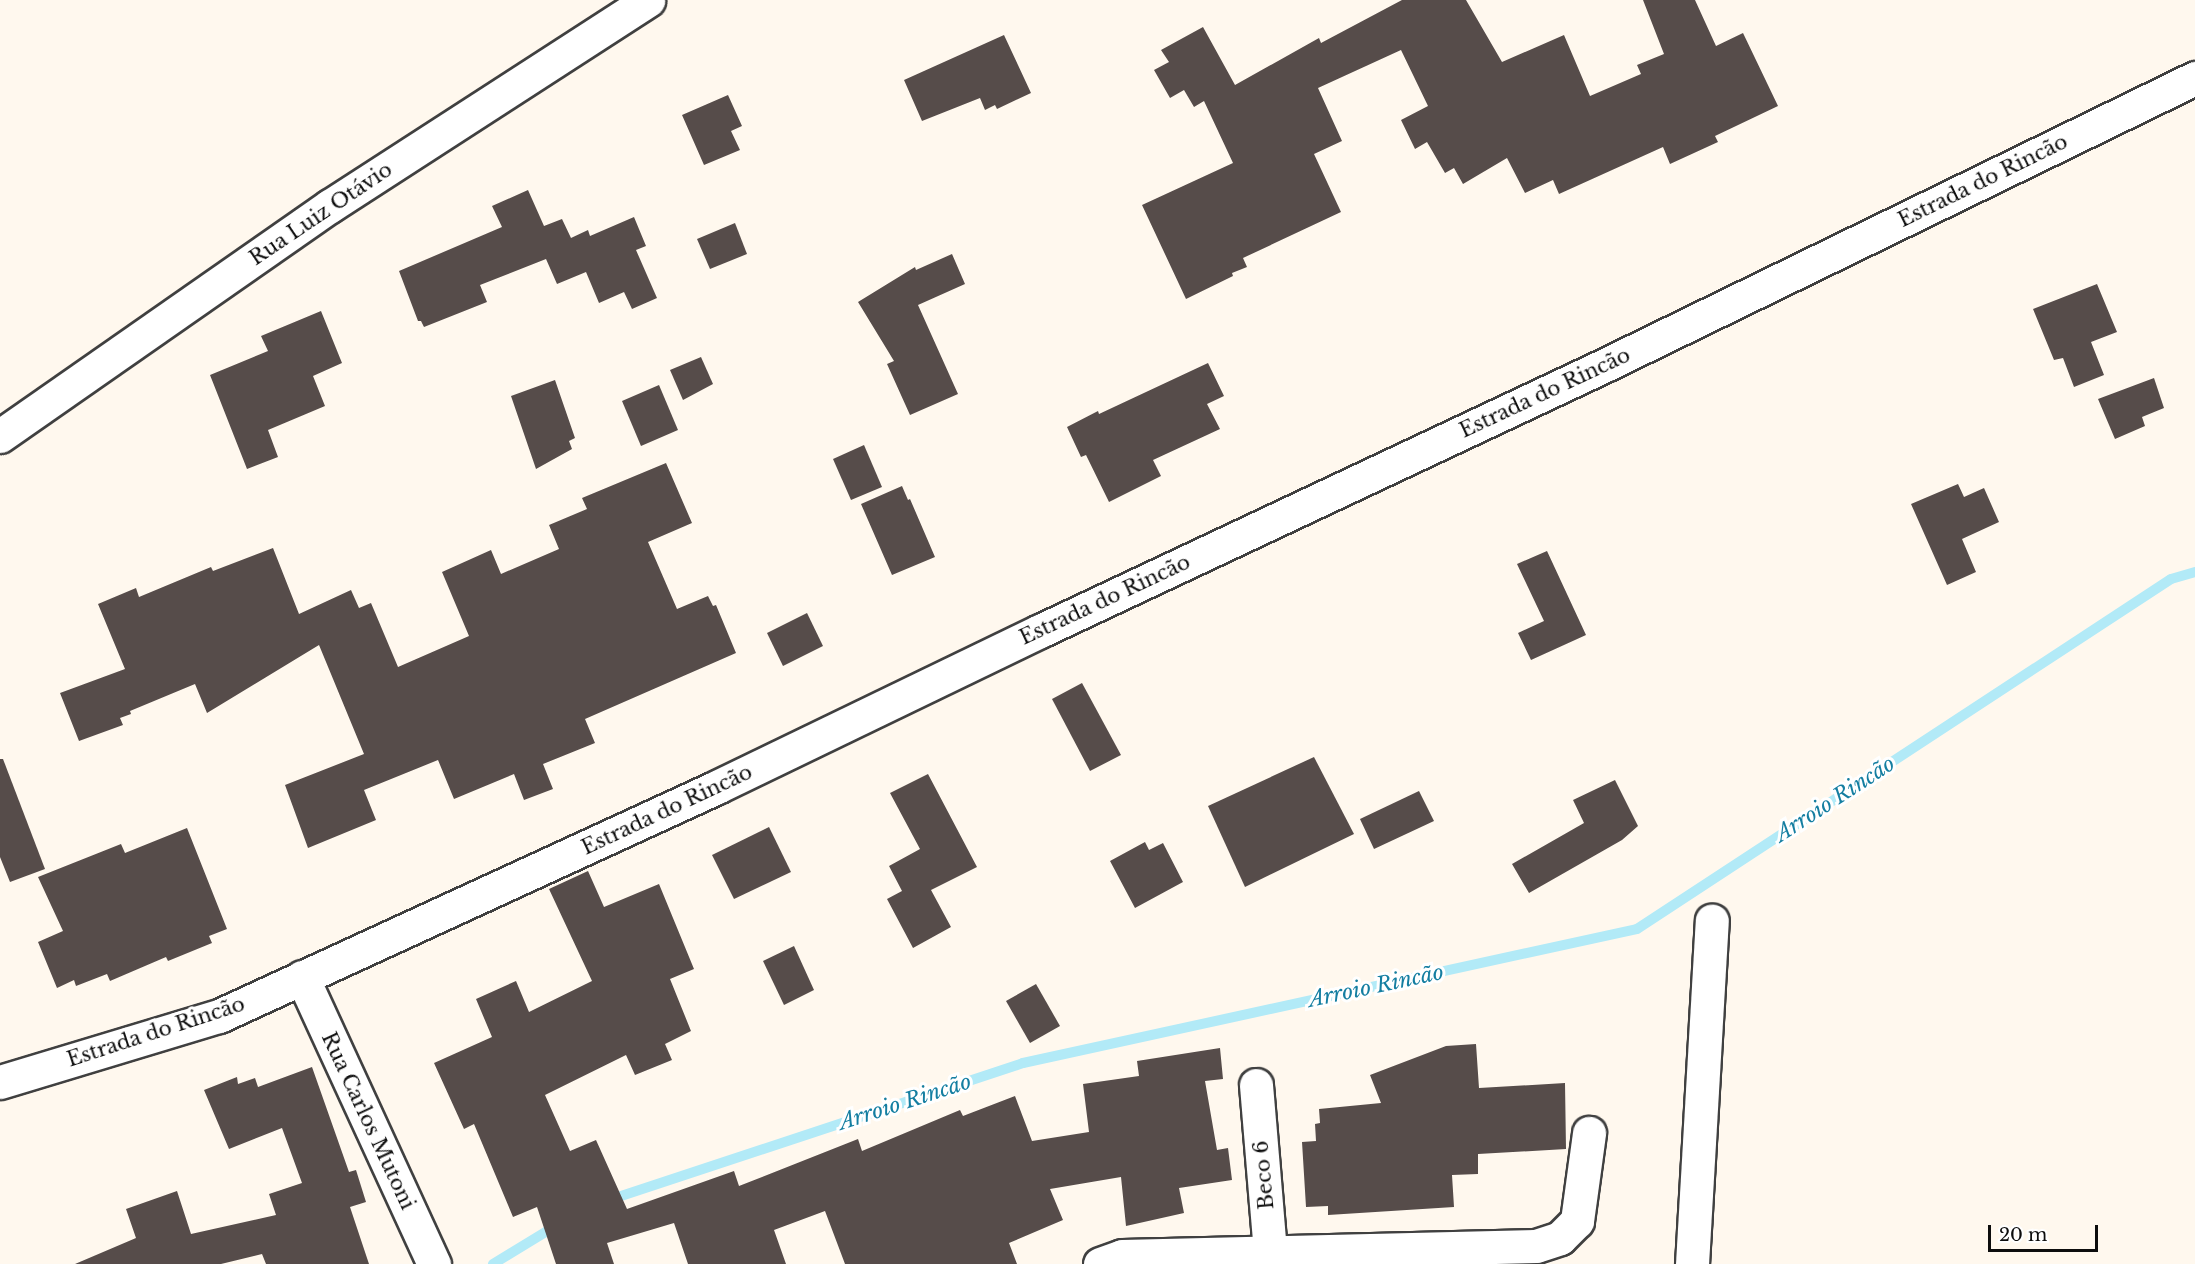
<!DOCTYPE html>
<meta charset="utf-8">
<style>
body{margin:0}
#map{position:relative;width:2195px;height:1264px;overflow:hidden;background:#fff8ee;font-family:"Libre Baskerville",serif}
div>[style]{position:absolute}
[style*='--x']{left:calc(var(--x)*1px);top:calc(var(--y)*1px);width:calc(var(--w)*1px);rotate:calc(var(--a)*1deg)}
.stream>*{height:10px;margin:-5px;padding:0 5px;transform-origin:5px;border-radius:5px;background:#b2eaf7}
.building>*{inset:0;background:#564c4a}
.roads{filter:drop-shadow(2px 0 #404040) drop-shadow(-2px 0 #404040) drop-shadow(0 2px #404040) drop-shadow(0 -2px #404040)}
.minor>*{height:33px;margin:-16.5px;padding:0 16.5px;transform-origin:16.5px;border-radius:16.5px;background:#fff}
.tertiary>*{height:33px;margin:-16.5px;padding:0 16.5px;transform-origin:16.5px;border-radius:16.5px;background:#fff}
span{translate:-50% -50%;white-space:nowrap;text-align:center;line-height:1.15;-webkit-text-stroke:6px #fff;paint-order:stroke}
.street-label{font-size:20px;color:#0d0d0d}
.water-label{font-size:21px;color:#147ea1;font-style:italic}
.scale{position:absolute;left:1988px;top:1225px;width:110px;height:27px;box-sizing:border-box;border:3px solid #0d0d0d;border-top:0;padding-left:8px;font-size:18px;line-height:21px;white-space:nowrap;color:#0d0d0d;-webkit-text-stroke:4px #fff;paint-order:stroke}
</style>
<div id="map">
<div class="stream">
<div style="--x:609;--y:1200;--w:436;--a:-18.3"></div>
<div style="--x:1023;--y:1063;--w:628;--a:-12.31"></div>
<div style="--x:1637;--y:929;--w:638;--a:-33.24"></div>
<div style="--x:2171;--y:579;--w:25;--a:-16"></div>
<div style="--x:493;--y:1264;--w:75;--a:-31.4"></div>
</div>
<div class="building">
<div style="clip-path:polygon(1402px 0,1466px 0,1502px 62px,1564px 35px,1590px 96px,1641px 74px,1637px 65px,1664px 54px,1643px 0,1695px 0,1716px 46px,1743px 33px,1778px 106px,1715px 136px,1718px 142px,1670px 164px,1663px 147px,1559px 194px,1553px 180px,1525px 193px,1507px 158px,1463px 184px,1454px 168px,1445px 173px,1427px 142px,1415px 149px,1401px 120px,1428px 106px,1401px 50px,1318px 88px,1342px 141px,1314px 154px,1341px 212px,1243px 258px,1247px 267px,1232px 273px,1233px 276px,1186px 299px,1142px 205px,1233px 163px,1204px 101px,1194px 107px,1184px 90px,1170px 98px,1154px 70px,1169px 62px,1161px 50px,1203px 27px,1235px 85px,1319px 38px,1321px 43px)"></div>
<div style="clip-path:polygon(1004px 35px,1031px 93px,997px 109px,995px 105px,985px 110px,980px 98px,922px 121px,904px 80px)"></div>
<div style="clip-path:polygon(728px 95px,742px 126px,731px 131px,740px 150px,704px 165px,682px 115px)"></div>
<div style="clip-path:polygon(528px 190px,544px 226px,562px 219px,571px 238px,588px 230px,590px 236px,634px 217px,646px 246px,636px 250px,657px 298px,632px 309px,624px 292px,599px 303px,586px 272px,557px 284px,546px 259px,480px 285px,487px 302px,424px 327px,421px 321px,418px 321px,399px 271px,502px 227px,492px 206px)"></div>
<div style="clip-path:polygon(735px 223px,747px 254px,710px 269px,697px 239px)"></div>
<div style="clip-path:polygon(952px 254px,965px 284px,918px 305px,958px 394px,910px 415px,887px 364px,894px 361px,858px 302px,915px 267px,916px 270px)"></div>
<div style="clip-path:polygon(2097px 284px,2117px 332px,2091px 342px,2104px 375px,2074px 387px,2063px 358px,2054px 360px,2033px 309px)"></div>
<div style="clip-path:polygon(321px 311px,342px 363px,313px 376px,325px 406px,268px 430px,278px 457px,247px 469px,210px 375px,268px 351px,261px 336px)"></div>
<div style="clip-path:polygon(701px 357px,713px 384px,683px 400px,670px 370px)"></div>
<div style="clip-path:polygon(1208px 363px,1224px 396px,1207px 404px,1220px 429px,1153px 460px,1161px 476px,1109px 502px,1086px 455px,1081px 457px,1067px 427px,1098px 411px,1099px 414px)"></div>
<div style="clip-path:polygon(2154px 378px,2164px 408px,2142px 417px,2145px 426px,2115px 439px,2098px 399px)"></div>
<div style="clip-path:polygon(555px 380px,575px 438px,569px 441px,572px 449px,536px 469px,511px 396px)"></div>
<div style="clip-path:polygon(659px 385px,678px 430px,641px 446px,622px 401px)"></div>
<div style="clip-path:polygon(864px 445px,882px 487px,851px 500px,833px 459px)"></div>
<div style="clip-path:polygon(666px 463px,692px 523px,648px 542px,677px 609px,708px 596px,713px 606px,716px 605px,736px 653px,585px 719px,595px 743px,543px 764px,553px 789px,524px 800px,514px 774px,454px 799px,438px 760px,364px 790px,376px 820px,308px 848px,285px 785px,364px 754px,319px 645px,207px 713px,195px 684px,130px 711px,131px 714px,120px 718px,123px 725px,79px 741px,60px 693px,125px 669px,98px 604px,136px 588px,139px 597px,211px 567px,213px 571px,273px 548px,299px 614px,351px 590px,359px 608px,371px 603px,398px 667px,469px 636px,442px 572px,491px 550px,501px 574px,559px 549px,549px 525px,587px 509px,582px 498px)"></div>
<div style="clip-path:polygon(1958px 484px,1964px 497px,1984px 488px,1999px 522px,1962px 539px,1976px 572px,1947px 585px,1911px 504px)"></div>
<div style="clip-path:polygon(902px 486px,908px 500px,910px 499px,935px 557px,892px 575px,861px 504px)"></div>
<div style="clip-path:polygon(1547px 551px,1586px 635px,1531px 660px,1518px 633px,1544px 621px,1517px 564px)"></div>
<div style="clip-path:polygon(807px 613px,823px 646px,783px 666px,767px 633px)"></div>
<div style="clip-path:polygon(1082px 683px,1121px 755px,1090px 771px,1052px 699px)"></div>
<div style="clip-path:polygon(1314px 757px,1354px 834px,1245px 887px,1208px 806px)"></div>
<div style="clip-path:polygon(0 759px,3px 759px,45px 869px,10px 882px,0 857px)"></div>
<div style="clip-path:polygon(928px 774px,977px 867px,931px 890px,951px 927px,913px 948px,887px 899px,902px 891px,889px 866px,920px 849px,890px 793px)"></div>
<div style="clip-path:polygon(1615px 780px,1638px 826px,1622px 840px,1529px 893px,1512px 864px,1584px 823px,1573px 800px)"></div>
<div style="clip-path:polygon(1419px 791px,1434px 821px,1374px 849px,1360px 819px)"></div>
<div style="clip-path:polygon(769px 827px,791px 872px,734px 899px,712px 855px)"></div>
<div style="clip-path:polygon(187px 828px,227px 929px,209px 936px,212px 943px,168px 961px,166px 957px,110px 981px,107px 974px,76px 986px,74px 980px,57px 988px,38px 942px,63px 931px,38px 877px,121px 844px,125px 853px)"></div>
<div style="clip-path:polygon(1145px 842px,1149px 850px,1163px 843px,1183px 882px,1135px 908px,1110px 861px)"></div>
<div style="clip-path:polygon(588px 871px,604px 907px,659px 884px,694px 969px,670px 979px,691px 1031px,665px 1044px,672px 1060px,635px 1075px,626px 1055px,545px 1095px,570px 1151px,596px 1140px,627px 1209px,734px 1171px,739px 1186px,858px 1139px,862px 1151px,960px 1110px,963px 1116px,1015px 1096px,1032px 1141px,1089px 1132px,1083px 1084px,1139px 1076px,1137px 1061px,1220px 1048px,1223px 1079px,1205px 1081px,1217px 1150px,1228px 1148px,1232px 1180px,1179px 1188px,1184px 1213px,1126px 1226px,1121px 1177px,1050px 1189px,1063px 1220px,1009px 1243px,1017px 1264px,845px 1264px,825px 1211px,774px 1230px,786px 1264px,688px 1264px,674px 1223px,607px 1243px,614px 1264px,556px 1264px,537px 1207px,513px 1217px,474px 1124px,464px 1129px,434px 1063px,492px 1037px,476px 999px,516px 981px,529px 1012px,592px 981px,549px 889px)"></div>
<div style="clip-path:polygon(794px 946px,814px 990px,784px 1005px,763px 961px)"></div>
<div style="clip-path:polygon(1036px 984px,1060px 1026px,1030px 1043px,1006px 1001px)"></div>
<div style="clip-path:polygon(1476px 1044px,1479px 1088px,1565px 1083px,1566px 1149px,1478px 1154px,1478px 1174px,1452px 1175px,1454px 1207px,1328px 1215px,1328px 1206px,1306px 1207px,1302px 1142px,1316px 1141px,1315px 1124px,1320px 1123px,1319px 1109px,1381px 1103px,1370px 1075px,1446px 1046px)"></div>
<div style="clip-path:polygon(312px 1067px,349px 1172px,356px 1170px,366px 1202px,350px 1207px,369px 1264px,266px 1264px,262px 1254px,221px 1264px,75px 1264px,136px 1238px,126px 1209px,177px 1191px,191px 1234px,276px 1215px,269px 1194px,302px 1183px,282px 1128px,229px 1149px,204px 1090px,237px 1077px,238px 1084px,255px 1078px,258px 1087px)"></div>
</div>
<div class="roads">
<div class="minor">
<div style="--x:0;--y:436;--w:402;--a:-34.9"></div>
<div style="--x:330;--y:206;--w:379;--a:-32.9"></div>
<div style="--x:302;--y:977;--w:316;--a:65.3"></div>
<div style="--x:1256;--y:1085;--w:180;--a:85.2"></div>
<div style="--x:1100;--y:1264;--w:23;--a:-20"></div>
<div style="--x:1122;--y:1256;--w:414;--a:-1.4"></div>
<div style="--x:1536;--y:1246;--w:25;--a:-18"></div>
<div style="--x:1560;--y:1238;--w:24;--a:-45"></div>
<div style="--x:1577;--y:1221;--w:89;--a:-82.2"></div>
<div style="--x:1692;--y:1264;--w:344;--a:-86.7"></div>
</div>
<div class="tertiary">
<div style="--x:0;--y:1082;--w:229;--a:-16.8"></div>
<div style="--x:219;--y:1016;--w:548;--a:-24.69"></div>
<div style="--x:717;--y:787;--w:359;--a:-25.8"></div>
<div style="--x:1040;--y:631;--w:620;--a:-25.2"></div>
<div style="--x:1601;--y:367;--w:661;--a:-25.94"></div>
</div>
</div>
<div class="street-label">
<span style="left:1983px;top:181px;rotate:-26deg">Estrada do Rincão</span>
<span style="left:321px;top:214px;rotate:-34deg">Rua Luiz Otávio</span>
<span style="left:1545px;top:393px;rotate:-25deg">Estrada do Rincão</span>
<span style="left:1105px;top:600px;rotate:-25deg">Estrada do Rincão</span>
<span style="left:667px;top:810px;rotate:-25deg">Estrada do Rincão</span>
<span style="left:156px;top:1032px;rotate:-18deg">Estrada do Rincão</span>
<span style="left:368px;top:1121px;rotate:65deg">Rua Carlos Mutoni</span>
<span style="left:1264px;top:1175px;rotate:-95deg">Beco 6</span>
</div>
<div class="water-label">
<span style="left:1835px;top:799px;rotate:-33deg">Arroio Rincão</span>
<span style="left:1376px;top:986px;rotate:-12deg">Arroio Rincão</span>
<span style="left:905px;top:1102px;rotate:-18deg">Arroio Rincão</span>
</div>
<div class="scale">20 m</div>
</div>
